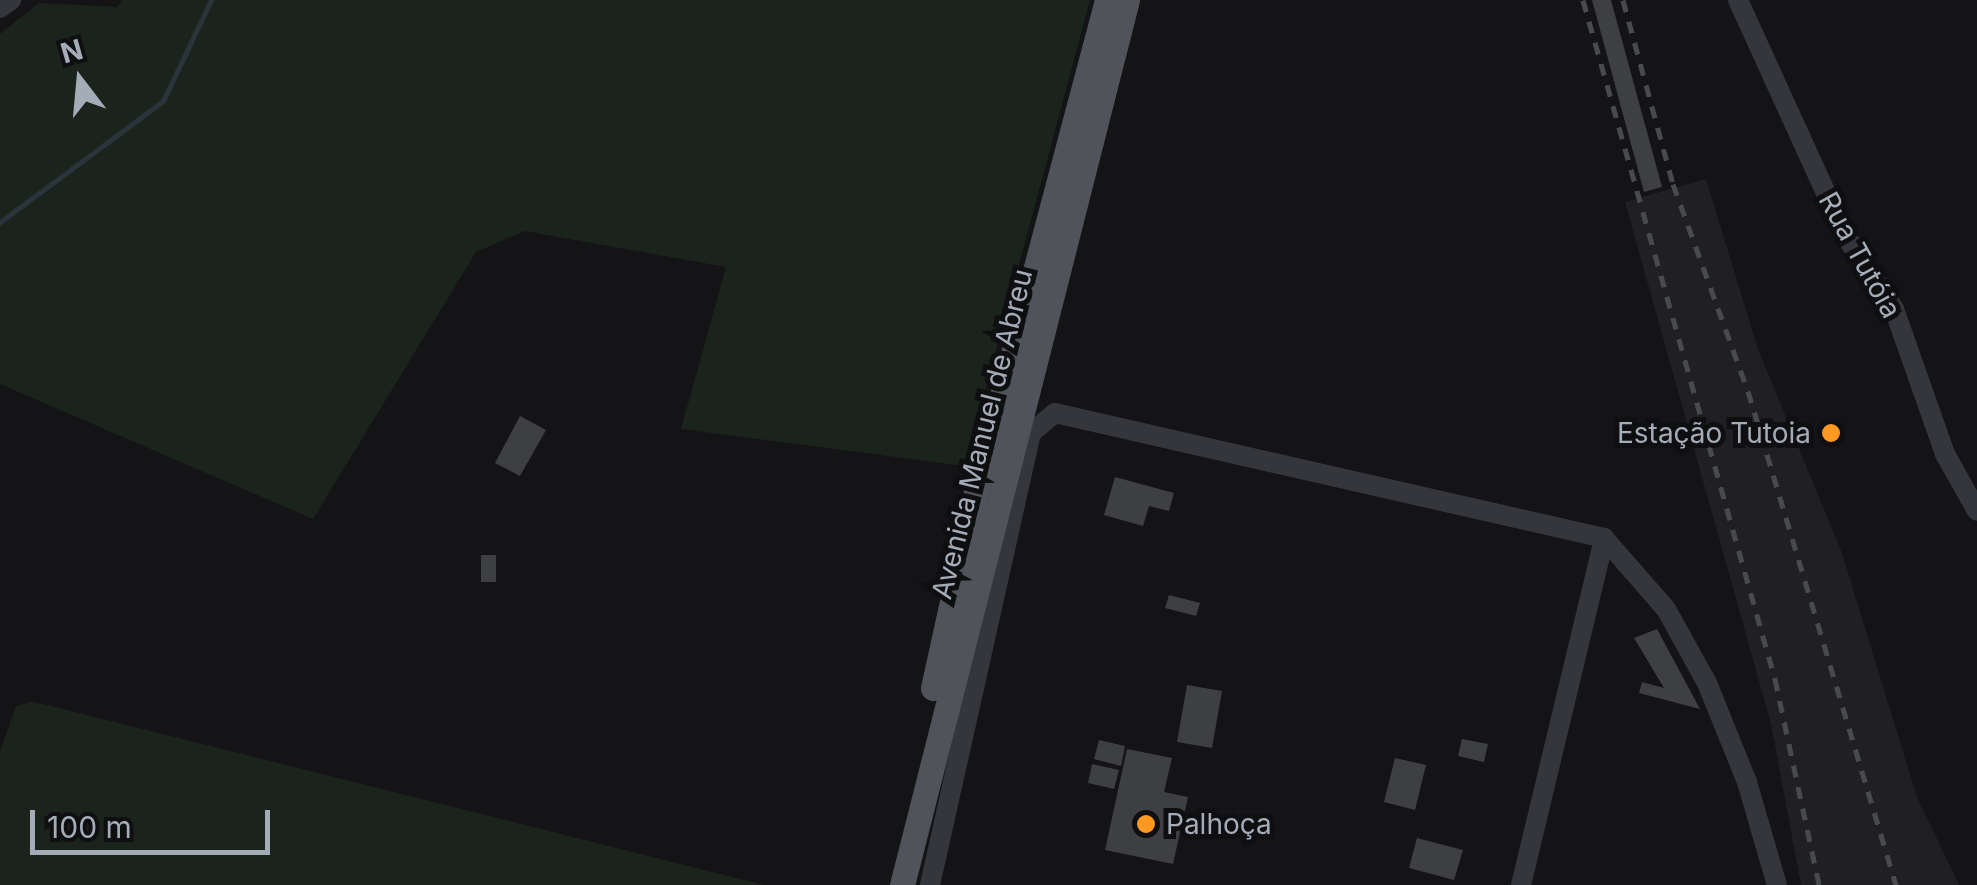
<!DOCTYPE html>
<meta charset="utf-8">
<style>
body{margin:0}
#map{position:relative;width:1977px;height:885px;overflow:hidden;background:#141416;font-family:Inter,sans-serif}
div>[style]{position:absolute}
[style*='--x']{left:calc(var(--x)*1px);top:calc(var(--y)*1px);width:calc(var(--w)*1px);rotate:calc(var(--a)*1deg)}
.built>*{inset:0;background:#202023}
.green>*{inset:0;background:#1b241c}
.stream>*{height:5px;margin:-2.5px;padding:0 2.5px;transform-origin:2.5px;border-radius:2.5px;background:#29353b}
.building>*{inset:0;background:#3e3f43}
.minor>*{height:20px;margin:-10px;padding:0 10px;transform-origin:10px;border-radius:10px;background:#34363b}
.major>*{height:25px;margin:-12.5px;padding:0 12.5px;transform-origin:12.5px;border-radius:12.5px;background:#50545a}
.rail>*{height:5px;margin-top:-2.5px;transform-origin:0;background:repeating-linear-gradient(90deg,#474b50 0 12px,transparent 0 22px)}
.dots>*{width:28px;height:28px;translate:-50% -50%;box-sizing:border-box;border:5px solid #0f0f11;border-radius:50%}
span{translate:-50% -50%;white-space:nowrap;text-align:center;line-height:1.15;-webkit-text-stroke:10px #0f0f11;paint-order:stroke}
.street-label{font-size:28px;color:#a4acb7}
.poi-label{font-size:28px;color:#a4acb7}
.right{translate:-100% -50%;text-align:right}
.left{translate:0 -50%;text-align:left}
.north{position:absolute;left:30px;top:30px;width:100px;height:100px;-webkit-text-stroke:8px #0f0f11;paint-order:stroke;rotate:344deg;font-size:28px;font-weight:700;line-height:40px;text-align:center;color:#a4acb7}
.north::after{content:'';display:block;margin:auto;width:35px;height:45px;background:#a4acb7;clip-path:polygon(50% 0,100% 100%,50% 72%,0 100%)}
.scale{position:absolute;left:30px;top:810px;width:240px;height:45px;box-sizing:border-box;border:5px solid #a4acb7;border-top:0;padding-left:12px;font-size:30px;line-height:35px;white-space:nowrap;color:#a4acb7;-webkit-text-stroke:8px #0f0f11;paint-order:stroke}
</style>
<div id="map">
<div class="built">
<div style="clip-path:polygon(1706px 179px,1758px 349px,1842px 553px,1917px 797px,1959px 885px,1801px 885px,1771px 724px,1625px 202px)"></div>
</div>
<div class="green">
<div style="clip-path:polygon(122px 0,1090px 0,965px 466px,681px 429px,726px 267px,525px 231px,476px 252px,313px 519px,0 384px,0 34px,39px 3px,117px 7px)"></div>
<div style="clip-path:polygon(31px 702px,51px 706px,764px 885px,0 885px,0 752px,16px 706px)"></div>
</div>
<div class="stream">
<div style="--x:0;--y:222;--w:203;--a:-36.6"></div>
<div style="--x:163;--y:101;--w:112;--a:-64.6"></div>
</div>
<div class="building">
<div style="clip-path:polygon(1592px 0,1611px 0,1662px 187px,1644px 192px)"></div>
<div style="clip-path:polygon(520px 416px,546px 430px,520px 476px,495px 463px)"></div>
<div style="clip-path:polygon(1115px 477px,1174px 493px,1169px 511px,1149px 506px,1143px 526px,1104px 515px)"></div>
<div style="clip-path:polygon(481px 555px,496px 555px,496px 582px,481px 582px)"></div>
<div style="clip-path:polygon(1169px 595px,1200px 603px,1196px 616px,1165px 608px)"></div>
<div style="clip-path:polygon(1657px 629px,1700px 709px,1639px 693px,1642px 682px,1664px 688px,1634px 638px)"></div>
<div style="clip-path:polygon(1187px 685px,1222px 691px,1212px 748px,1177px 742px)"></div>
<div style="clip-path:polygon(1462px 739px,1488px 744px,1484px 762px,1458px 756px)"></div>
<div style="clip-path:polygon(1099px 740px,1125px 746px,1121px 766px,1094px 759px)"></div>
<div style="clip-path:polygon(1127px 749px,1172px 758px,1164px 792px,1188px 797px,1173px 864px,1105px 850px)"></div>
<div style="clip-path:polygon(1395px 758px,1426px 765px,1415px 810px,1384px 802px)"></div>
<div style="clip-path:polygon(1092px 764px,1119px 770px,1114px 789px,1088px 783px)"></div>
<div style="clip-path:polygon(1417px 838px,1463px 850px,1454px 880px,1409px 868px)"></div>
</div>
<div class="minor">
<div style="--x:1738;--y:0;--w:258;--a:65.5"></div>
<div style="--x:1845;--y:235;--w:89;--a:56.5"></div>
<div style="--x:1894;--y:309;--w:154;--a:70.6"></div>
<div style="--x:1945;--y:454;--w:65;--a:60.7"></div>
<div style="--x:0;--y:8;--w:14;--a:-36"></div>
<div style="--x:1604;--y:538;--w:94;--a:48.9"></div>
<div style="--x:1666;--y:609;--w:85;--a:61"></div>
<div style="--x:1707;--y:683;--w:107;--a:68"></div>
<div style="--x:1747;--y:782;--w:107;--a:73.8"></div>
<div style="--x:930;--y:885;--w:463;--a:-77.4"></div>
<div style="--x:1031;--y:433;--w:31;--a:-40"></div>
<div style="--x:1055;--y:413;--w:563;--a:12.83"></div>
<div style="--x:1521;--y:885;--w:357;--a:-76.5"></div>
</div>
<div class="major">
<div style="--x:933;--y:688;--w:200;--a:-77.6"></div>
<div style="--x:976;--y:493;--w:510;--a:-75.12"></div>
<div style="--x:902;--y:885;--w:913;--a:-75.74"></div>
</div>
<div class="rail">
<div style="--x:1583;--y:0;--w:706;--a:74.21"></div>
<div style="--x:1775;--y:679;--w:211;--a:77.9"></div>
<div style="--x:1623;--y:0;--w:191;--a:74.8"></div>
<div style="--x:1673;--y:184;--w:220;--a:70.1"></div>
<div style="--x:1748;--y:391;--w:516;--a:73.32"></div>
</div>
<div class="dots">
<div style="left:1831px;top:433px;background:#f92"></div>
<div style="left:1146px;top:824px;background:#f92"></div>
</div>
<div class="street-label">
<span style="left:1860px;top:255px;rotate:61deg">Rua Tutóia</span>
<span style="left:982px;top:434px;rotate:-76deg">Avenida Manuel de Abreu</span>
</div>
<div class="poi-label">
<span class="right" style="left:1811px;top:433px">Estação Tutoia</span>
<span class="left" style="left:1166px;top:824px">Palhoça</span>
</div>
<div class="north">N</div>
<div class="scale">100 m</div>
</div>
